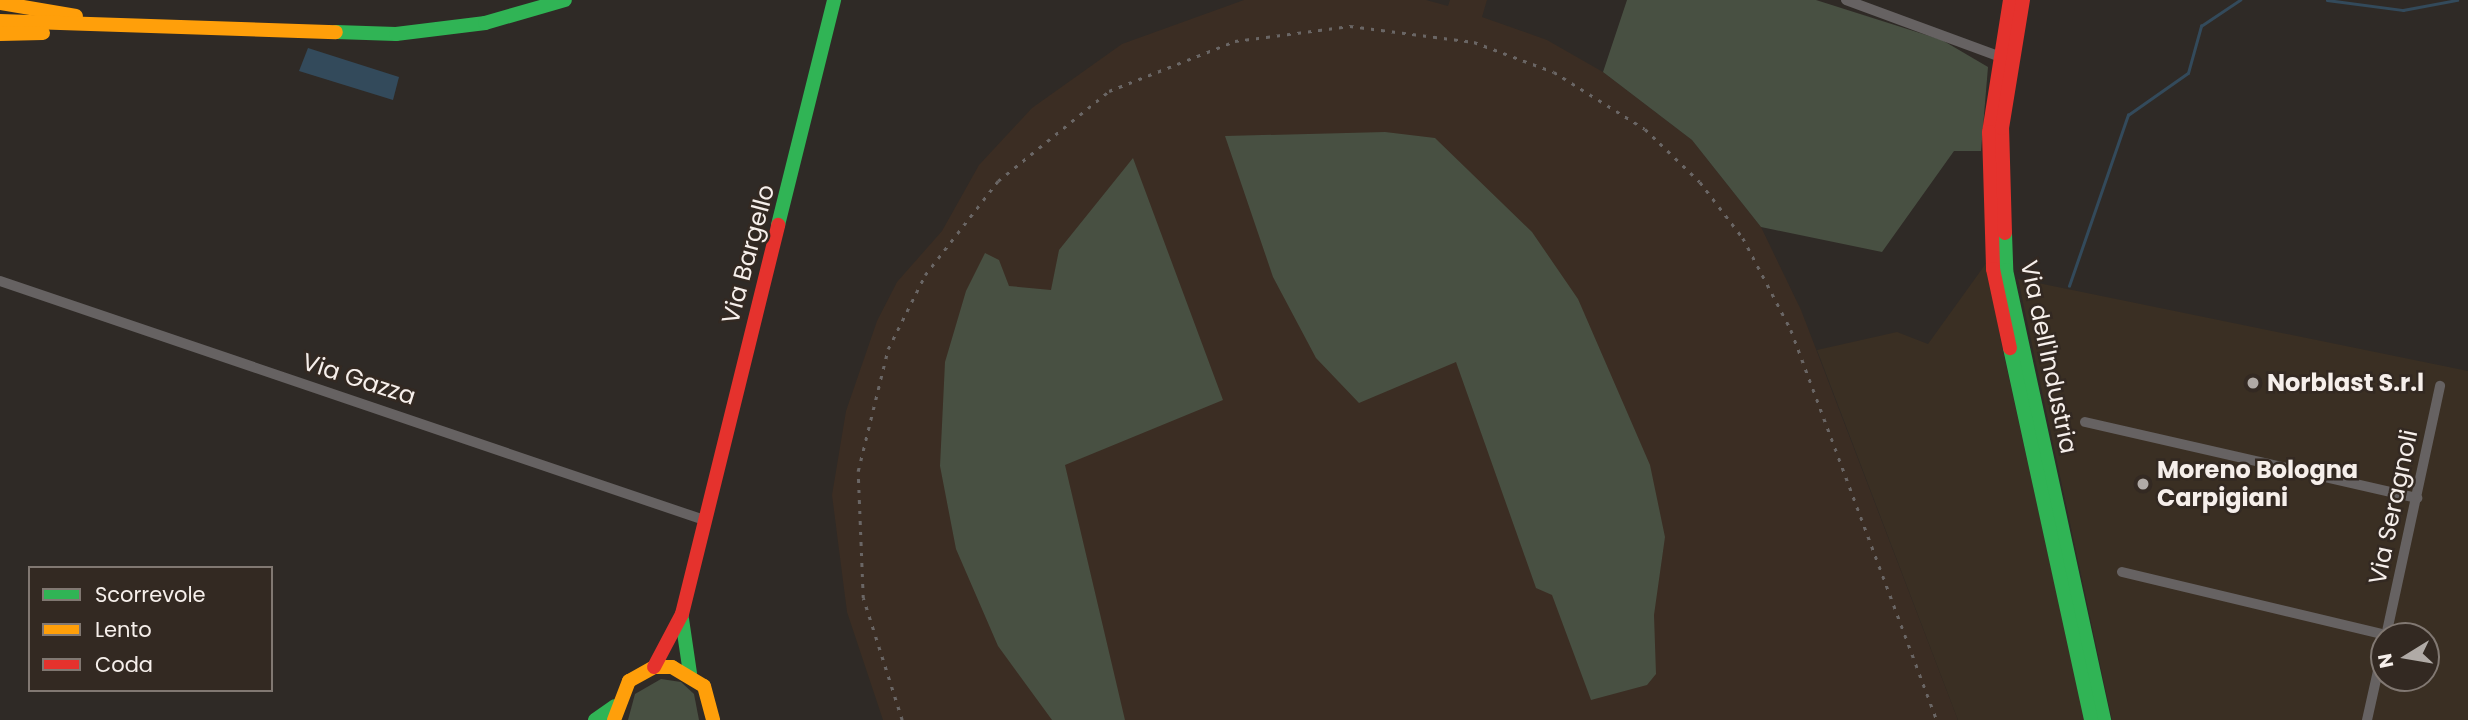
<!DOCTYPE html>
<style>
body{margin:0}
#map{position:relative;width:2468px;height:720px;overflow:hidden;background:#2f2a26;font-family:Poppins,sans-serif}
div>[style]{position:absolute}
[style*='--x']{left:calc(var(--x)*1px);top:calc(var(--y)*1px);width:calc(var(--w)*1px);rotate:calc(var(--a)*1deg)}
.built>*{inset:0;background:#3b2d23}
.industrial>*{inset:0;background:#3a2f23}
.green>*{inset:0;background:#485042}
.water>*{inset:0;background:#334a5b}
.stream>*{height:2.5px;margin:-1.25px;padding:0 1.25px;transform-origin:1.25px;border-radius:1.25px;background:#334a5b}
.street>*{height:10px;margin:-5px;padding:0 5px;transform-origin:5px;border-radius:5px;background:#666262}
.fast>*{height:14px;margin:-7px;padding:0 7px;transform-origin:7px;border-radius:7px;background:#30b455}
.slow>*{height:14px;margin:-7px;padding:0 7px;transform-origin:7px;border-radius:7px;background:#ff9f0a}
.jam>*{height:14px;margin:-7px;padding:0 7px;transform-origin:7px;border-radius:7px;background:#e5322d}
.rail>*{height:2.5px;margin-top:-1.25px;transform-origin:0;background:repeating-linear-gradient(90deg,#6a6665 0 3.5px,transparent 0 10.5px)}
.dots>*{width:19px;height:19px;translate:-50% -50%;box-sizing:border-box;border:4px solid #332922;border-radius:50%}
span{translate:-50% -50%;white-space:nowrap;text-align:center;line-height:1.15;-webkit-text-stroke:5px #332922;paint-order:stroke}
.street-label{font-size:24px;color:#f6efeb}
.poi-label{font-size:24px;color:#f6efeb;font-weight:700}
.left{translate:0 -50%;text-align:left}
.legend{position:absolute;left:28px;top:566px;width:245px;height:126px;box-sizing:border-box;background:#332922;border:2px solid #817872;margin:0;padding:9px 12px;list-style:none;font-size:21px;color:#f6efeb}
.legend li{display:flex;align-items:center;gap:14px;height:35px}
.legend b{width:35px;border:2px solid #817872}
.north{position:absolute;left:2370px;top:622px;width:70px;height:70px;box-sizing:border-box;background:#332922;border:2px solid #817872;border-radius:50%;rotate:259deg;font-size:19px;font-weight:700;line-height:28px;text-align:center;color:#f6efeb}
.north::after{content:'';display:block;margin:auto;width:24px;height:32px;background:#b0aaa6;clip-path:polygon(50% 0,100% 100%,50% 72%,0 100%)}
</style>
<div id="map">
<div class="built">
<div style="clip-path:polygon(1244px 0,1426px 0,1448px 6px,1450px 0,1487px 0,1482px 17px,1547px 40px,1603px 72px,1692px 140px,1761px 227px,1801px 310px,1958px 720px,883px 720px,847px 612px,832px 495px,846px 411px,877px 321px,897px 282px,942px 231px,979px 165px,1032px 108px,1122px 44px)"></div>
</div>
<div class="industrial">
<div style="clip-path:polygon(1987px 262px,2001px 342px,2085px 720px,1958px 720px,1817px 350px,1897px 332px,1928px 344px)"></div>
<div style="clip-path:polygon(evenodd,2018px 279px,2468px 371px,2468px 720px,2112px 720px,2018px 279px,2384px 636px,2426px 636px,2426px 678px,2384px 678px,2384px 636px)"></div>
</div>
<div class="green">
<div style="clip-path:polygon(1627px 0,1816px 0,1942px 40px,1988px 67px,1981px 151px,1954px 151px,1882px 252px,1761px 227px,1692px 140px,1603px 72px)"></div>
<div style="clip-path:polygon(1385px 132px,1435px 138px,1532px 232px,1578px 299px,1650px 465px,1665px 537px,1654px 615px,1656px 674px,1647px 685px,1591px 700px,1552px 595px,1536px 588px,1456px 362px,1359px 403px,1316px 358px,1273px 277px,1225px 136px)"></div>
<div style="clip-path:polygon(1133px 158px,1223px 400px,1065px 465px,1125px 720px,1052px 720px,998px 646px,956px 549px,940px 466px,945px 362px,966px 291px,985px 253px,999px 260px,1009px 286px,1051px 290px,1059px 250px)"></div>
<div style="clip-path:polygon(661px 679px,681px 682px,694px 694px,699px 720px,628px 720px,635px 694px)"></div>
</div>
<div class="water">
<div style="clip-path:polygon(308px 48px,399px 77px,393px 100px,299px 71px)"></div>
</div>
<div class="stream">
<div style="--x:2327;--y:0;--w:77;--a:7.5"></div>
<div style="--x:2403;--y:10;--w:55;--a:-10.5"></div>
<div style="--x:2069;--y:286;--w:181;--a:-71"></div>
<div style="--x:2128;--y:115;--w:73;--a:-35"></div>
<div style="--x:2188;--y:73;--w:49;--a:-74.5"></div>
<div style="--x:2201;--y:26;--w:47;--a:-33.7"></div>
</div>
<div class="street">
<div style="--x:1846;--y:0;--w:162;--a:20.2"></div>
<div style="--x:0;--y:281;--w:743;--a:18.75"></div>
<div style="--x:2085;--y:422;--w:341;--a:12.9"></div>
<div style="--x:2122;--y:572;--w:271;--a:13.4"></div>
<div style="--x:2386;--y:636;--w:256;--a:-77.8"></div>
<div style="--x:2367;--y:720;--w:78;--a:-77.4"></div>
</div>
<div class="fast">
<div style="--x:336;--y:32;--w:60;--a:1.9"></div>
<div style="--x:396;--y:34;--w:90;--a:-7"></div>
<div style="--x:485;--y:23;--w:83;--a:-16"></div>
<div style="--x:778;--y:225;--w:232;--a:-76"></div>
<div style="--x:2005;--y:233;--w:37;--a:88"></div>
<div style="--x:2006;--y:270;--w:461;--a:77.7"></div>
<div style="--x:2010;--y:348;--w:381;--a:77.7"></div>
<div style="--x:682;--y:619;--w:55;--a:81.6"></div>
<div style="--x:595;--y:720;--w:24;--a:-35"></div>
</div>
<div class="slow">
<div style="--x:0;--y:3;--w:77;--a:9.7"></div>
<div style="--x:0;--y:21;--w:336;--a:1.9"></div>
<div style="--x:0;--y:34;--w:43;--a:-1.3"></div>
<div style="--x:614;--y:720;--w:42;--a:-69"></div>
<div style="--x:629;--y:681;--w:29;--a:-29"></div>
<div style="--x:654;--y:667;--w:18;--a:0"></div>
<div style="--x:672;--y:667;--w:37;--a:31"></div>
<div style="--x:704;--y:686;--w:35;--a:75"></div>
</div>
<div class="jam">
<div style="--x:2010;--y:0;--w:134;--a:99"></div>
<div style="--x:1989;--y:132;--w:137;--a:88.3"></div>
<div style="--x:1993;--y:269;--w:81;--a:77.9"></div>
<div style="--x:2005;--y:233;--w:105;--a:-91.6"></div>
<div style="--x:2002;--y:128;--w:130;--a:-80.7"></div>
<div style="--x:654;--y:667;--w:60;--a:-62.2"></div>
<div style="--x:682;--y:614;--w:401;--a:-76.1"></div>
</div>
<div class="rail">
<div style="--x:902;--y:720;--w:128;--a:-107.7"></div>
<div style="--x:863;--y:598;--w:127;--a:-92.3"></div>
<div style="--x:858;--y:471;--w:126;--a:-76.2"></div>
<div style="--x:888;--y:349;--w:83;--a:-63.4"></div>
<div style="--x:925;--y:275;--w:119;--a:-52.2"></div>
<div style="--x:998;--y:181;--w:143;--a:-39"></div>
<div style="--x:1109;--y:91;--w:136;--a:-21.6"></div>
<div style="--x:1235;--y:41;--w:116;--a:-7.4"></div>
<div style="--x:1350;--y:26;--w:125;--a:7.4"></div>
<div style="--x:1474;--y:42;--w:85;--a:20.6"></div>
<div style="--x:1554;--y:72;--w:107;--a:32.1"></div>
<div style="--x:1645;--y:129;--w:76;--a:43.9"></div>
<div style="--x:1700;--y:182;--w:71;--a:52.5"></div>
<div style="--x:1743;--y:238;--w:104;--a:62.4"></div>
<div style="--x:1791;--y:330;--w:416;--a:69.5"></div>
</div>
<div class="dots">
<div style="left:2253px;top:383px;background:#b0aaa6"></div>
<div style="left:2143px;top:484px;background:#b0aaa6"></div>
</div>
<div class="street-label">
<span style="left:748px;top:254px;rotate:-75deg">Via Bargello</span>
<span style="left:2049px;top:357px;rotate:78deg">Via dell'Industria</span>
<span style="left:359px;top:379px;rotate:18deg">Via Gazza</span>
<span style="left:2393px;top:507px;rotate:-78deg">Via Seragnoli</span>
</div>
<div class="poi-label">
<span class="left" style="left:2267px;top:383px">Norblast S.r.l</span>
<span class="left" style="left:2157px;top:484px">Moreno Bologna<br>Carpigiani</span>
</div>
<ul class="legend">
<li><b style="height:9px;background:#30b455"></b>Scorrevole</li>
<li><b style="height:9px;background:#ff9f0a"></b>Lento</li>
<li><b style="height:9px;background:#e5322d"></b>Coda</li>
</ul>
<div class="north">N</div>
</div>
